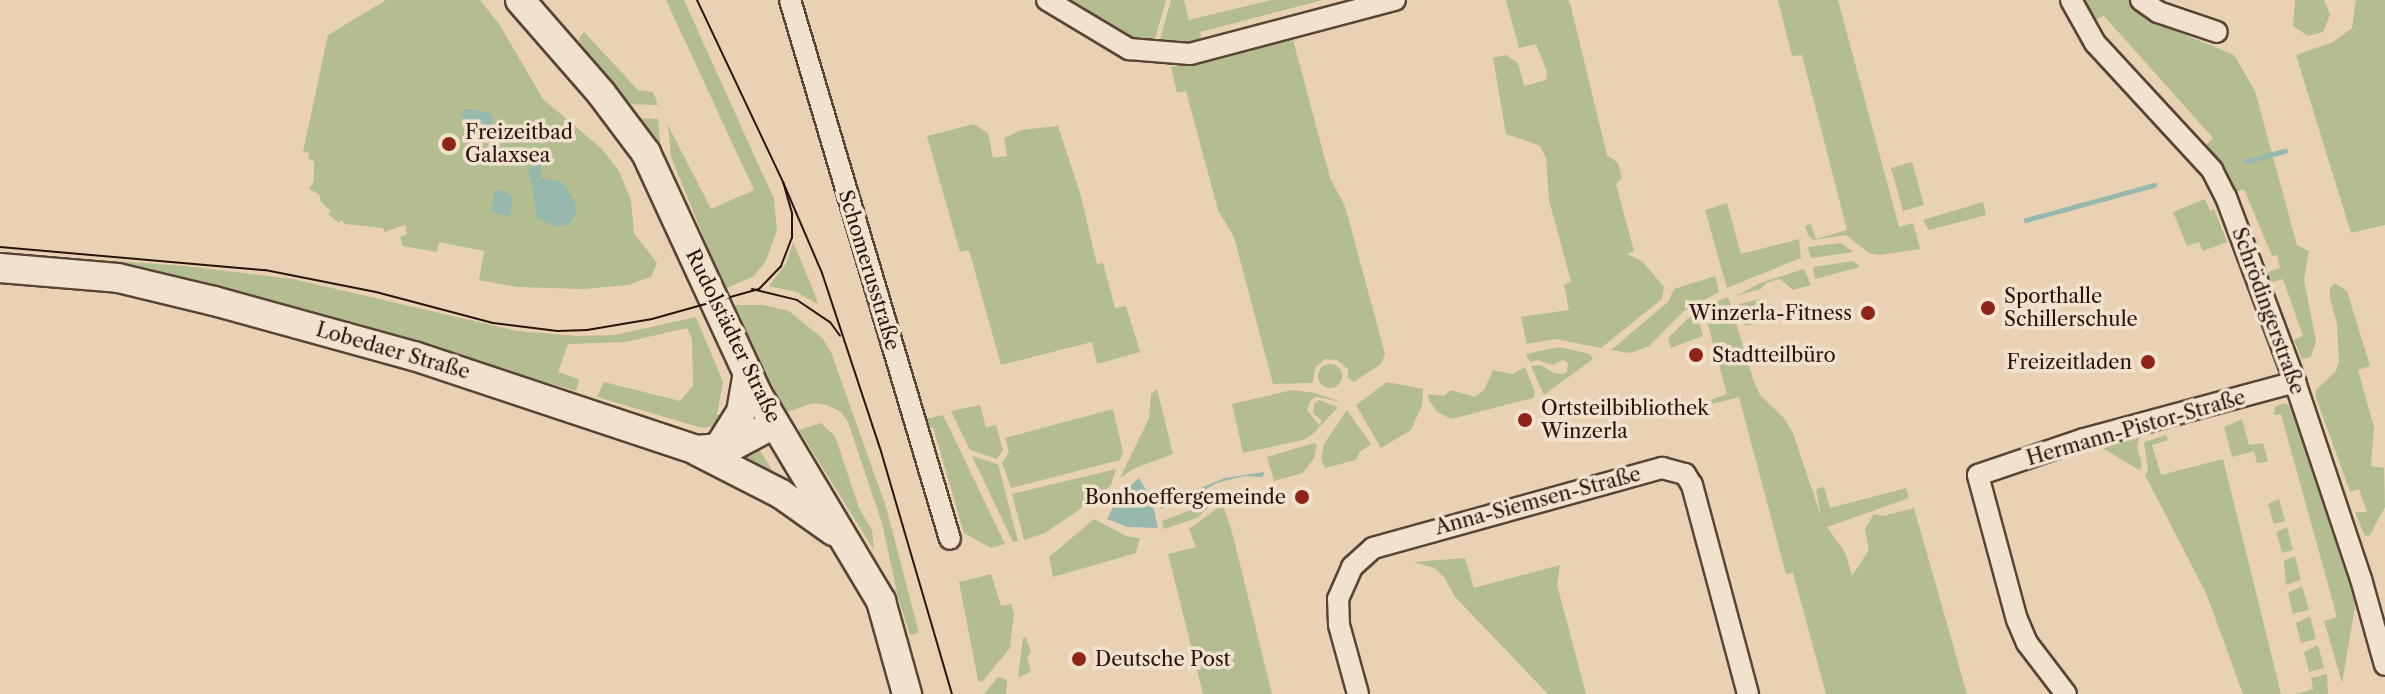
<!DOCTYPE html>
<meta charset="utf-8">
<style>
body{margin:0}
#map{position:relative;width:2385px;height:694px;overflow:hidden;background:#e9d2b3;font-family:"Libre Caslon Text",serif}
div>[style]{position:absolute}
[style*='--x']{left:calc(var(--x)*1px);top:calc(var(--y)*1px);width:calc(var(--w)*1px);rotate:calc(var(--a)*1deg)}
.green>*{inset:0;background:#b3bd8f}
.round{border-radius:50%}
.water>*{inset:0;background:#97b8ad}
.stream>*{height:5px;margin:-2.5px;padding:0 2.5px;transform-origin:2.5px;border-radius:2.5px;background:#97b8ad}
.roads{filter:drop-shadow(2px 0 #594436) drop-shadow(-2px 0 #594436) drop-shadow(0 2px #594436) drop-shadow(0 -2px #594436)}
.street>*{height:20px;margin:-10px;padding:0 10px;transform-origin:10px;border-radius:10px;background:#f1e2ce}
.secondary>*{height:28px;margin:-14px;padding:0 14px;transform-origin:14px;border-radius:14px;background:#f1e2ce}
.tram>*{height:2px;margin:-1px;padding:0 1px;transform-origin:1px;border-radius:1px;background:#29140d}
.dots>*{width:22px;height:22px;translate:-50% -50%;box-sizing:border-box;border:4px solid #f1e2ce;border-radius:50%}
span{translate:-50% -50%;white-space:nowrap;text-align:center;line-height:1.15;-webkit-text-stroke:7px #f1e2ce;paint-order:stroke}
.poi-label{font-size:20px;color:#29140d}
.left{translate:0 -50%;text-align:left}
.right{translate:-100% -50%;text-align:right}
.street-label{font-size:20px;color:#29140d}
</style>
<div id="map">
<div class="green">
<div style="clip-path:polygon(386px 0,480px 0,499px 24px,543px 99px,602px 149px,619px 171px,631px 201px,634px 233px,657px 263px,651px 277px,628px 285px,584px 289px,517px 287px,479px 280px,484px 251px,439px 242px,437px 252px,403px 246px,400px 237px,407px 234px,405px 225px,384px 232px,383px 228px,345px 224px,341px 220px,339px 223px,328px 214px,331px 211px,321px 202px,319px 194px,309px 189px,314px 181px,314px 161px,308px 159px,309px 153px,303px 152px,328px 35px)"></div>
<div style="clip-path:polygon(666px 0,684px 0,774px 199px,777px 230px,766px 261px,754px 276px,725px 289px,671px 157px,668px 125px,711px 209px,754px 190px)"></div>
<div style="clip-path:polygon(1066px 0,1166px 0,1153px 46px,1138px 43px)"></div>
<div style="clip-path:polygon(1171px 0,1184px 0,1189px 20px,1271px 0,1323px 0,1200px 32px,1202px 43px,1158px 47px)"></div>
<div style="clip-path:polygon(1506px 0,1568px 0,1570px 3px,1607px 155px,1618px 163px,1622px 178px,1616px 184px,1634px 251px,1627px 254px,1642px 261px,1664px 287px,1662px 299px,1601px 348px,1556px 339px,1527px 344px,1521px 317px,1569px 310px,1564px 285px,1571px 281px,1549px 200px,1546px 158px,1540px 146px,1506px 134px,1493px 58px,1506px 55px,1518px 63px,1524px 86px,1546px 80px,1547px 72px,1536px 44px,1519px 48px)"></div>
<div style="clip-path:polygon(1778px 0,1838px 0,1899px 227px,1913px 223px,1920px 249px,1879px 255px,1869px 253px,1846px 235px,1813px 240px,1808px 235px,1805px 226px,1811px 224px,1816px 239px,1847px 230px,1802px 55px,1792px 56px)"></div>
<div style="clip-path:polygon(2084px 0,2131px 0,2149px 20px,2234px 55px,2255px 91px,2297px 245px,2309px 251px,2304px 280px,2316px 341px,2311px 357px,2302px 359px,2294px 340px,2303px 336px,2283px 279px,2272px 282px,2268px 272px,2280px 268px,2277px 255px,2272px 256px,2244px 189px,2231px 194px,2206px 145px,2213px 138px,2104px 16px,2094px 20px)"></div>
<div style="clip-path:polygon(2295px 0,2324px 0,2330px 15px,2323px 32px,2308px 36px,2293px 26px)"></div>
<div style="clip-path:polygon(2356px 0,2385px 0,2385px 225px,2351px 233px,2296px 55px,2333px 42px,2352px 28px)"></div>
<div style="clip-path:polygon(584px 32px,638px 90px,653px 92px,658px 105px,631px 104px,581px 47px,579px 38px)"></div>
<div style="clip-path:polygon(1293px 40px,1330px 178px,1345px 206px,1385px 354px,1381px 364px,1354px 382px,1348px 378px,1348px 369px,1337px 360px,1325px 359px,1315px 368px,1313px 383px,1273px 384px,1234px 237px,1218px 210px,1186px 91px,1177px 93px,1171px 67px)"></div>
<div style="clip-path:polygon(637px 118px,658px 119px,661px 152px)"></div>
<div style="clip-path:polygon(974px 124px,988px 133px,993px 158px,1007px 156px,1004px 138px,1021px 130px,1058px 126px,1080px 193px,1097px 264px,1103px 263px,1115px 308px,1126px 306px,1140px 352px,1097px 364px,1092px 342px,1001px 365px,969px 250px,960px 252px,927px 136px)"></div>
<div style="clip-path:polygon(1912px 162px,1924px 205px,1903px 211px,1891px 168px)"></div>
<div style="clip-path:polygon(2205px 199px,2210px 211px,2214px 209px,2227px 242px,2203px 251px,2199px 242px,2187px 246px,2173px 212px)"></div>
<div style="clip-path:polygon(1983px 202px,1986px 215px,1929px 230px,1923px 220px)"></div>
<div style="clip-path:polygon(1727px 203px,1741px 254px,1799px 239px,1801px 258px,1727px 288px,1705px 210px)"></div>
<div style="clip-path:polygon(793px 242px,812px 287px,818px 304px,796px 292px,769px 286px,786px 264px)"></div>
<div style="clip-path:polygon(1841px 243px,1853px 252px,1811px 258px,1808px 247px)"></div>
<div style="clip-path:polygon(0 253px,185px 266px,293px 279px,518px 331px,578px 336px,615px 335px,696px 317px,723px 382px,717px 414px,723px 417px,717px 426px,702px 428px,597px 397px,604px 382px,680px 401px,693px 386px,692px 340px,687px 328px,626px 342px,568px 344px,558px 372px,579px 379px,576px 391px,469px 360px,0 257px)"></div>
<div style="clip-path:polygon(1853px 261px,1860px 267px,1815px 279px,1813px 267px)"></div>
<div style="clip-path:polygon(1804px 269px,1811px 285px,1793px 290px,1780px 279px,1766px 283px,1761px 289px,1736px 296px,1760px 283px)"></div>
<div style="clip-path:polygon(1715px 276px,1719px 292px,1685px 310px,1648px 347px,1629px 353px,1611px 350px,1668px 302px,1674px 289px)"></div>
<div style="clip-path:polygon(2335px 283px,2347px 291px,2370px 366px,2358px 370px,2374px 427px,2371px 466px,2384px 468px,2385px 507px,2370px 535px,2365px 536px,2355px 512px,2367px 512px,2359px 489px,2350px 492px,2316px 397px,2316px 390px,2336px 371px,2339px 361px,2337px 324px,2330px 299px,2330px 288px)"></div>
<div style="clip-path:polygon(1728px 297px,1754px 382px,1760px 395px,1784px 418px,1793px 433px,1821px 516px,1816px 489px,1824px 487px,1830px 508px,1906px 488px,1909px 498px,1827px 527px,1845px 552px,1852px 576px,1869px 550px,1865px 529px,1874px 514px,1883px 516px,1914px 508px,1967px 694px,1826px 694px,1793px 573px,1786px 574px,1739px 397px,1708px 405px,1705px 402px,1727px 394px,1703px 307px)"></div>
<div style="clip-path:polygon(1760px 299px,1766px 321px,1745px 326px,1739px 304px)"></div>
<div style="clip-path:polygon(730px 305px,763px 305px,789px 311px,823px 339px,831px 352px,886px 507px,919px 633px,910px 635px,898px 597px,882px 523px,848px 422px,841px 412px,827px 405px,813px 403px,787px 412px,765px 378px)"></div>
<div style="clip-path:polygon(1696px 311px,1703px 336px,1671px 348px,1668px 338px)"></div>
<div style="clip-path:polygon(1559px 347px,1590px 354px,1593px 359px,1544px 395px,1531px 366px,1541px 365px,1554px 373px,1563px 374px,1567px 372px,1568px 363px,1563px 360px,1552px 365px,1538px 360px,1530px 362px,1526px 354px)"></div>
<div class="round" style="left:1318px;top:364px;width:24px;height:24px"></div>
<div style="clip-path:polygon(1525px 367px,1535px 392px,1533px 398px,1451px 419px,1437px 412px,1429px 400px,1428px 394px,1444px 396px,1451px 390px,1475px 397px,1484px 390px,1493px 370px,1512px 374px)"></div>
<div style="clip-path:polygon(1387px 382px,1423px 389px,1422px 405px,1411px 430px,1381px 448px,1356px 405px)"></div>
<div style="clip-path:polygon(1157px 389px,1173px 454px,1133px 469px,1120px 478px,1149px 418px,1151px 394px)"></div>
<div style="clip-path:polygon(1292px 390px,1315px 393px,1342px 402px,1316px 397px,1311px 400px,1307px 410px,1319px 425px,1322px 421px,1313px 413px,1314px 404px,1319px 400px,1338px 407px,1313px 434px,1303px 440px,1243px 453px,1232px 404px)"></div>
<div style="clip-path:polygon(2283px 403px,2289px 405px,2329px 513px,2352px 587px,2355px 607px,2342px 683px,2324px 621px,2337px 617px,2281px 414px,2274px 415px,2275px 407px)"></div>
<div style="clip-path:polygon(980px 405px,986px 427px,996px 425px,1003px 450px,997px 459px,970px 450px,951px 411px)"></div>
<div style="clip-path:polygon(2237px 407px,2140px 437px,2137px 446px,2142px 466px,2139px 470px,2096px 444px)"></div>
<div style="clip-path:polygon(1113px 409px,1123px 452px,1120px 460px,1011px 488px,1002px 463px,1009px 452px,1005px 438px)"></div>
<div style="clip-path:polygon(1347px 410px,1371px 444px,1360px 452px,1356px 460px,1325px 468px,1321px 459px,1324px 444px)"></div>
<div style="clip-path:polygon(943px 415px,1005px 544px,991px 548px,964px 533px,933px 427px,928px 428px,925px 419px)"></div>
<div style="clip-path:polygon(2242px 419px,2249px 445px,2263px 443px,2268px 462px,2257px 463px,2254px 451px,2232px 457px,2224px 427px)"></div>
<div style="clip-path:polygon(821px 423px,835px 436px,859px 508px,872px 530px,874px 550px,799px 430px)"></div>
<div style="clip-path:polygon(2166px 435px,2168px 440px,2152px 445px,2161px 475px,2223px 459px,2281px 694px,2243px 694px,2206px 593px,2145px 475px,2148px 471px,2144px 442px)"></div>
<div style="clip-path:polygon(1314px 443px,1317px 445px,1314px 458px,1303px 473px,1274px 481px,1267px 457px)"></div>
<div style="clip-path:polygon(759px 449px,785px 491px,738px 463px)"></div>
<div style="clip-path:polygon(972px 456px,998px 464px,1018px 541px,1013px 542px)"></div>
<div style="clip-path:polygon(1116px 469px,1111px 485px,1092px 501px,1045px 533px,1024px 540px,1012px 494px)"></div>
<div style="clip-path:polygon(1211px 494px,1218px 499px,1197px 518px,1164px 529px,1162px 521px,1189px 511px)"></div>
<div style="clip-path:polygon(2279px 499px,2285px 521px,2274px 524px,2268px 504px)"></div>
<div style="clip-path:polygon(1223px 504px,1233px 536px,1272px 694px,1203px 694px,1168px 554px,1196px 547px,1189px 529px)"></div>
<div style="clip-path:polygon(1094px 519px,1126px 536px,1140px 538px,1136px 553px,1053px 577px,1049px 557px)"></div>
<div style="clip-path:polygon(2287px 527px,2293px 550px,2282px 553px,2276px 532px)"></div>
<div style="clip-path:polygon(2295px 556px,2301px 580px,2286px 585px,2284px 561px)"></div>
<div style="clip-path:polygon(1465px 558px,1474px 588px,1560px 565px,1557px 585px,1586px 694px,1548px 694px,1455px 597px,1444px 577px,1434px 568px,1413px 562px)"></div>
<div style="clip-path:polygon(991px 574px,1001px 606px,1011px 604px,1014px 614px,1010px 648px,982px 682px,978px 680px,959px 582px)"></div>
<div style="clip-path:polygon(2302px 586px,2309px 610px,2293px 614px,2288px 593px)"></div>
<div style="clip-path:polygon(2310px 616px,2316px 639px,2301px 643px,2296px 623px)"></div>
<div style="clip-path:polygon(1026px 637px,1031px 652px,1027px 657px,1031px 671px,1018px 678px,1023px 638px)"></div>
<div style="clip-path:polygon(2318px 645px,2324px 668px,2309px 672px,2304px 652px)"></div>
<div style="clip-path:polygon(2327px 674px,2328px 694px,2296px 694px,2313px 689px,2311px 678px)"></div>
<div style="clip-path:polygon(998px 677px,1007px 680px,1006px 694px,984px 694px)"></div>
</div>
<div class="water">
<div style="clip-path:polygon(469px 109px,490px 113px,494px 120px,475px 141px,470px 139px,460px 111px)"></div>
<div style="clip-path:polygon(542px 162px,540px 178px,562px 182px,575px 202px,576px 214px,569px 225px,556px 227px,537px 218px,529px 173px,529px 168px)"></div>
<div style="clip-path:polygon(502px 189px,513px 198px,510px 216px,490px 212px,494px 192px)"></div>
<div style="clip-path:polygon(1264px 472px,1263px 477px,1244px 476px,1217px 483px,1190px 498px,1160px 509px,1159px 505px,1225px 478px)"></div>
<div style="clip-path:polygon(1139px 478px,1152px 500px,1158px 528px,1128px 527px,1107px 519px,1118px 497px)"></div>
</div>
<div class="stream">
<div style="--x:2262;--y:157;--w:24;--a:-15"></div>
<div style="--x:2246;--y:161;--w:14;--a:-12"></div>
<div style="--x:2026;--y:220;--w:133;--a:-15.3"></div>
</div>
<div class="roads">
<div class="street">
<div style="--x:790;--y:0;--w:562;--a:73.47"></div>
<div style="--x:1047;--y:0;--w:96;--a:30.9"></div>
<div style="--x:1129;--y:49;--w:61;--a:4.7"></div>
<div style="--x:1190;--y:54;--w:212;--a:-14.8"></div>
<div style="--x:2071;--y:0;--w:49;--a:60.8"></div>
<div style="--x:2095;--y:43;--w:173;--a:47.3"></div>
<div style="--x:2212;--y:170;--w:30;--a:63"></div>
<div style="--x:2226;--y:197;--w:197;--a:69.5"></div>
<div style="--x:2295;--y:382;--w:208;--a:71.5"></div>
<div style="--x:2361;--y:579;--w:89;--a:74.4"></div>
<div style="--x:2141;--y:0;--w:21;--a:35"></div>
<div style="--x:2158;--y:12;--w:62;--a:18.7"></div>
<div style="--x:1358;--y:694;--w:72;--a:-105.4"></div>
<div style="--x:1339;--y:625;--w:26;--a:-92"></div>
<div style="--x:1338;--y:599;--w:35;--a:-66"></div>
<div style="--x:1352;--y:567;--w:28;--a:-42"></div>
<div style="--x:1373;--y:548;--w:300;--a:-15.5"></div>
<div style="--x:1662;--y:468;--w:24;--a:15"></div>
<div style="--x:1685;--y:474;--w:13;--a:58"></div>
<div style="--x:1692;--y:485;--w:216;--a:75"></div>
<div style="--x:2066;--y:694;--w:64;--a:-127.4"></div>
<div style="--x:2027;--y:643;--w:25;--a:-113"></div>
<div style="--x:2017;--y:620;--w:150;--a:-105.1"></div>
<div style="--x:1978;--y:475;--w:112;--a:-18.8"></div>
<div style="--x:2084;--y:439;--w:219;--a:-15.1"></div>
</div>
<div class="secondary">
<div style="--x:520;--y:0;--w:123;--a:48.9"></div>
<div style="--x:601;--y:93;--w:75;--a:53.1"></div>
<div style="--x:646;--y:153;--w:269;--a:65.2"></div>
<div style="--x:759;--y:397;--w:238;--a:59.1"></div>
<div style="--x:881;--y:601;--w:97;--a:74.4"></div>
<div style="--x:0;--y:268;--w:118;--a:4.8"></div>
<div style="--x:118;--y:278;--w:99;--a:13.5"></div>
<div style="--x:214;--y:301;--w:207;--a:15.4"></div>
<div style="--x:414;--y:356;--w:298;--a:18.4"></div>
<div style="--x:697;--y:450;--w:34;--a:-5"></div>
<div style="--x:731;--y:447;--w:49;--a:-28.1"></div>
<div style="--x:717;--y:450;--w:45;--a:-57.7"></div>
<div style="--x:741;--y:412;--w:39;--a:-80"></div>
<div style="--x:697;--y:451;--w:94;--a:27.1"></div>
<div style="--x:781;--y:494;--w:64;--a:35.4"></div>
</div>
</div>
<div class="tram">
<div style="--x:697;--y:0;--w:201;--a:64.7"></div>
<div style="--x:783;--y:182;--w:99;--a:66.8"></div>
<div style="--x:822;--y:273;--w:184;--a:71.7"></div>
<div style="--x:880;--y:448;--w:256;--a:73.7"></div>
<div style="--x:0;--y:247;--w:266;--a:5"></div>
<div style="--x:265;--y:270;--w:113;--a:11.2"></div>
<div style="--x:376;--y:292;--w:121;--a:14.8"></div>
<div style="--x:493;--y:323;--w:65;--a:7"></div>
<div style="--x:558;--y:331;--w:29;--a:-2"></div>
<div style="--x:587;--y:330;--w:66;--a:-9.6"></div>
<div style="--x:652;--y:319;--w:111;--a:-15.7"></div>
<div style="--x:759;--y:289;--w:32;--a:-46"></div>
<div style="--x:781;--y:266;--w:30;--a:-69"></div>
<div style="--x:792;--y:238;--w:25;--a:-90"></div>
<div style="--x:792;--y:213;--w:32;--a:-106"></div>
<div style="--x:752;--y:289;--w:46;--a:13.7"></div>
<div style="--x:797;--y:300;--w:40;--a:34"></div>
<div style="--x:830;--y:322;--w:17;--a:54"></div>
</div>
<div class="dots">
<div style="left:449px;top:144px;background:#8f2418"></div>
<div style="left:1988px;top:308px;background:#8f2418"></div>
<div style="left:1868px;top:313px;background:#8f2418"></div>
<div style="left:1696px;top:355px;background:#8f2418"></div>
<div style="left:2148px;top:362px;background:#8f2418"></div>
<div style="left:1525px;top:420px;background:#8f2418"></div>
<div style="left:1302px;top:497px;background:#8f2418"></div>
<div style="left:1079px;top:659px;background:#8f2418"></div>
</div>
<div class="poi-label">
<span class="left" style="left:465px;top:144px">Freizeitbad<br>Galaxsea</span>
<span class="left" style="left:2004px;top:308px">Sporthalle<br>Schillerschule</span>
<span class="right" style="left:1852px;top:313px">Winzerla-Fitness</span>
<span class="left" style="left:1712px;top:355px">Stadtteilbüro</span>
<span class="right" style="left:2132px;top:362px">Freizeitladen</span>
<span class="left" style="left:1541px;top:420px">Ortsteilbibliothek<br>Winzerla</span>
<span class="right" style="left:1286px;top:497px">Bonhoeffergemeinde</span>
<span class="left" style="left:1095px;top:659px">Deutsche Post</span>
</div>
<div class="street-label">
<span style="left:869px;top:270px;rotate:73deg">Schomerusstraße</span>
<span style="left:2268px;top:311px;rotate:70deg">Schrödingerstraße</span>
<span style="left:733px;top:336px;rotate:64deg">Rudolstädter Straße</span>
<span style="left:393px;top:351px;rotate:16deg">Lobedaer Straße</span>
<span style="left:2136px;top:428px;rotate:-16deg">Hermann-Pistor-Straße</span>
<span style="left:1538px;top:501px;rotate:-15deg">Anna-Siemsen-Straße</span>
</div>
</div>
